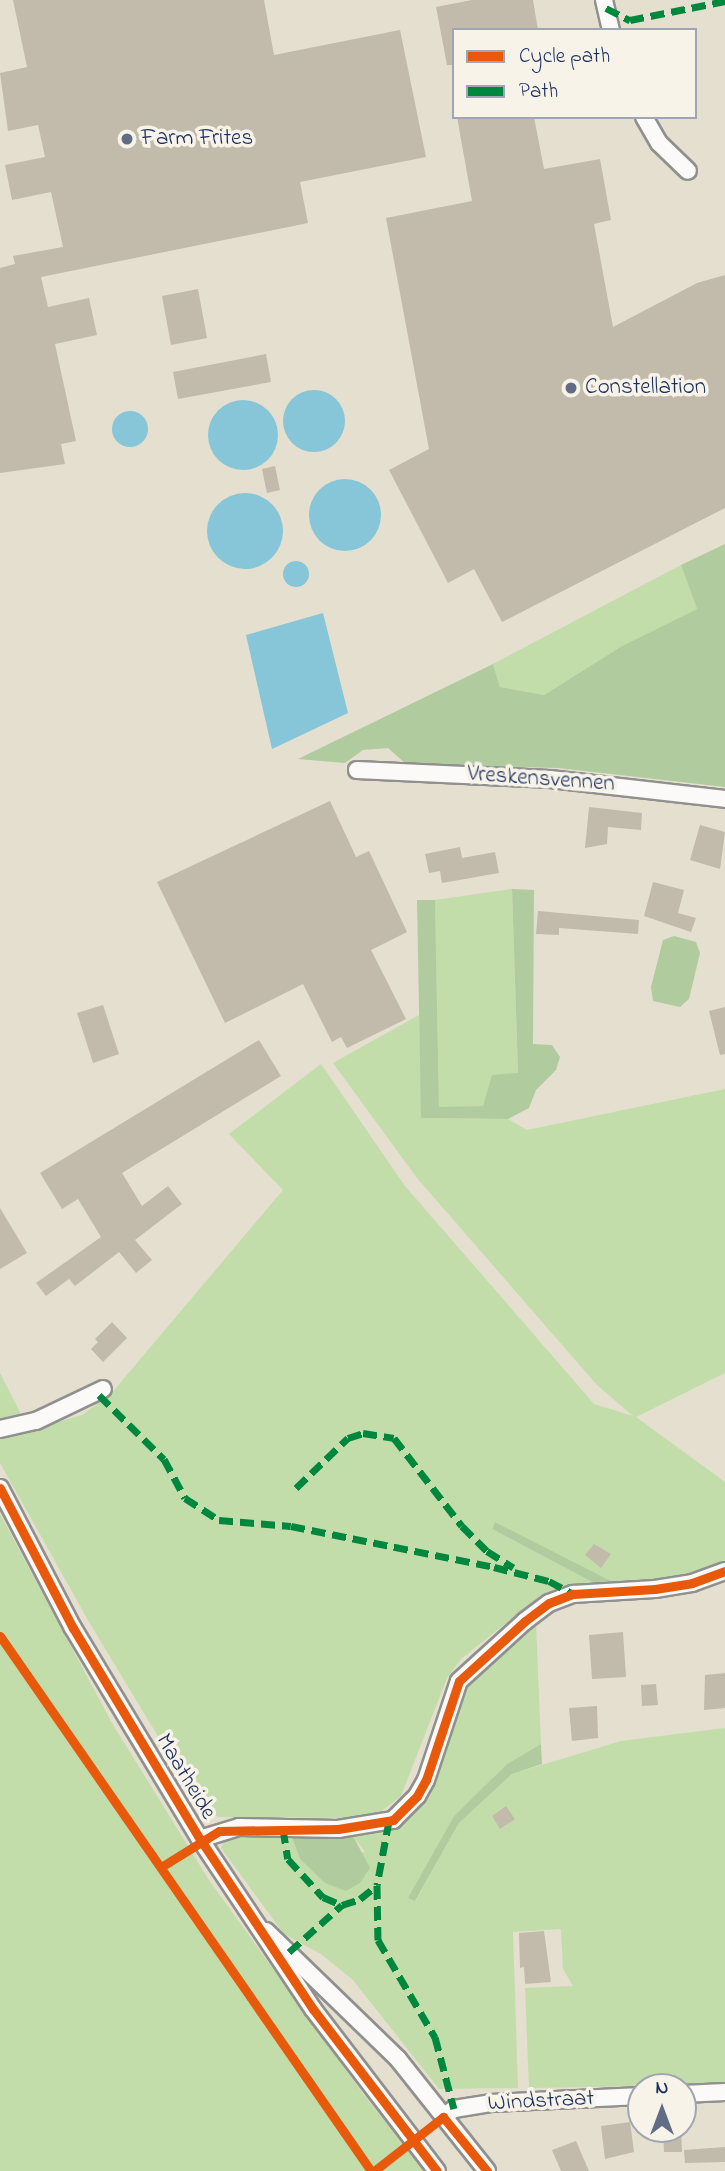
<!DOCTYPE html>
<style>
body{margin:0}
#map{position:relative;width:725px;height:2171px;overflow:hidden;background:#e4dfce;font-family:"Indie Flower",sans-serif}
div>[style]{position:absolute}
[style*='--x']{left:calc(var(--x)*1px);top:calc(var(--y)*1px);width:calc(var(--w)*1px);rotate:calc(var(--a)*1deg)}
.green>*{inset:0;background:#c2ddaa}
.forest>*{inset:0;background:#b0cc9f}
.water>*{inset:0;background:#86c6d8}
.round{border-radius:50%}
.building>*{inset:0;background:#c2bbab}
.roads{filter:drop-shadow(2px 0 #90908f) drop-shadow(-2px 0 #90908f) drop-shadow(0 2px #90908f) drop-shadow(0 -2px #90908f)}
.street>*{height:16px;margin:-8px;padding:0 8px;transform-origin:8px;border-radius:8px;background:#fbfaf8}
.quiet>*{height:7px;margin-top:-3.5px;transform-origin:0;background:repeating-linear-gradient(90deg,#00873e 0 14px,transparent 0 21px)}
.cycleway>*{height:9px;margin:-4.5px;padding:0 4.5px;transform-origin:4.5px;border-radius:4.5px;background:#e8590c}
.dots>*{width:19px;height:19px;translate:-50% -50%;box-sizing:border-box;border:4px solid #f7f3e8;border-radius:50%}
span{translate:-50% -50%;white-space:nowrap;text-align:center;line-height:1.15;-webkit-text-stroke:7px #f7f3e8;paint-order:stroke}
.poi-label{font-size:23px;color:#1b2f5e}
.left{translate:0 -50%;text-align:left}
.street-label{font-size:23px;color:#1b2f5e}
.legend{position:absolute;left:452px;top:28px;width:245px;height:91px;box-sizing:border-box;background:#f7f3e8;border:2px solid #9fa5b1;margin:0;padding:9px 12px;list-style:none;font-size:21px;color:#1b2f5e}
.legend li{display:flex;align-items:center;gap:14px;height:35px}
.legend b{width:35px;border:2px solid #9fa5b1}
.north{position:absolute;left:627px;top:2073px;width:70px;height:70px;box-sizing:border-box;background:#f7f3e8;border:2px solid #9fa5b1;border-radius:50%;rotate:0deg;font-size:19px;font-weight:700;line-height:28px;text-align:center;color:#1b2f5e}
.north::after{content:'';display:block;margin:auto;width:24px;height:32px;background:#616d85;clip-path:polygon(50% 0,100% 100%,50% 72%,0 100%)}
</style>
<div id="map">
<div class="green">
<div style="clip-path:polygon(681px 565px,697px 609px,622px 646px,544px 695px,500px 687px,493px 664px)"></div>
<div style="clip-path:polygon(512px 889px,518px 1074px,483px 1106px,439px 1108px,435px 900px)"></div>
<div style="clip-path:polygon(419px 1015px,422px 1118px,508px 1119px,527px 1130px,725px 1089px,725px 1373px,636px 1417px,725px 1482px,725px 1564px,692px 1578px,613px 1582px,495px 1522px,492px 1529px,596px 1584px,562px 1586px,541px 1595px,461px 1659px,447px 1678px,401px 1796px,375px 1816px,362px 1818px,218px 1817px,197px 1801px,89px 1622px,0 1463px,0 1439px,82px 1415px,110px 1395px,283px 1190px,229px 1134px,321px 1064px,405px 1186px,594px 1404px,633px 1416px,597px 1385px,417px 1178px,333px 1063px)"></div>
<div style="clip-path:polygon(0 1373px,23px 1418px,0 1422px)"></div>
<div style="clip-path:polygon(0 1514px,112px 1723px,209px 1880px,364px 2095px,426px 2171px,0 2171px)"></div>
<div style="clip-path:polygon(536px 1624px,541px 1744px,507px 1764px,454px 1816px,409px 1898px,416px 1900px,459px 1823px,512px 1774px,621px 1741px,725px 1728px,725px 2085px,529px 2088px,525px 1988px,573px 1986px,563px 1969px,561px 1929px,513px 1932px,518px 2088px,439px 2089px,353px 1980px,321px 1954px,284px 1934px,221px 1848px,225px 1839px,236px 1835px,291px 1835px,300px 1859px,365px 1852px,353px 1836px,376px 1832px,415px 1813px,429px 1795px,468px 1686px,486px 1664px)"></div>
</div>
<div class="forest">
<div style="clip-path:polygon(725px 544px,725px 787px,558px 768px,406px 764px,388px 748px,363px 750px,345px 763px,298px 759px,493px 664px,500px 687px,544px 695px,622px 646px,697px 609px,681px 565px)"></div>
<div style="clip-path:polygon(512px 889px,534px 890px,533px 1044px,552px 1045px,560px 1057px,556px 1070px,536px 1090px,529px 1108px,508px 1119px,421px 1118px,417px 900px,435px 900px,439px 1107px,483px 1106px,492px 1075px,518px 1073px)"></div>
<div style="clip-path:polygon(674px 936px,696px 942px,700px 953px,689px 999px,680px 1007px,653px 1001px,651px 987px,663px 940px)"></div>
<div style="clip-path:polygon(495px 1522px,613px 1582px,596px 1584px,492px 1529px)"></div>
<div style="clip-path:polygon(541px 1744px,542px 1764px,512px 1774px,459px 1823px,415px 1901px,408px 1898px,454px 1816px,507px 1764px)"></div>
<div style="clip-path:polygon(291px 1835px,353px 1836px,370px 1868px,360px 1883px,346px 1891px,325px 1883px,300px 1859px)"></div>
</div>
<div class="water">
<div class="round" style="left:283px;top:390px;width:62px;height:62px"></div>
<div class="round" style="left:208px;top:400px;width:70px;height:70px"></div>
<div class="round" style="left:112px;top:411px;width:36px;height:36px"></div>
<div class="round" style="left:309px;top:479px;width:72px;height:72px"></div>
<div class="round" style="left:207px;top:493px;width:76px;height:76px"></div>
<div class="round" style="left:283px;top:561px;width:26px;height:26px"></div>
<div style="clip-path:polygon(323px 613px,348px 713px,272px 749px,246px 635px)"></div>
</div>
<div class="building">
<div style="clip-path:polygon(13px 0,264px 0,274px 55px,400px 30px,426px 157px,300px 182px,308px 223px,41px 277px,48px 307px,89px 298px,97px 335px,55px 344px,76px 441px,61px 444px,65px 464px,0 473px,0 268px,15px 264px,13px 256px,63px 247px,51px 192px,12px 200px,5px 165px,45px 157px,38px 125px,8px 131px,0 73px,27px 67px)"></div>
<div style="clip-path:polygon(472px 0,533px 0,538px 30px,454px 30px,454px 65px,447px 65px,436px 7px)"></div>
<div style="clip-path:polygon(457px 117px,534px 117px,544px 169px,600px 159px,611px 220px,594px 224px,613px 327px,697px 283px,725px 275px,725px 508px,502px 622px,474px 569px,448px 583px,389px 470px,429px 449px,386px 218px,472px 201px)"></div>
<div style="clip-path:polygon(198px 289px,207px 338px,171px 345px,162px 296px)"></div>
<div style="clip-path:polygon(266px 354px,271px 382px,178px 399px,173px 372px)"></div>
<div style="clip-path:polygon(275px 466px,280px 490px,267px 493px,262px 469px)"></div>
<div style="clip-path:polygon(330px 801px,356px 857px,369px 851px,407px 932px,371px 950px,406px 1019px,347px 1048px,341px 1037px,332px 1042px,303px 984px,225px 1023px,157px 882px)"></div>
<div style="clip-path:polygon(589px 807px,642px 813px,641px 830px,608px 827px,607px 844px,585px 848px)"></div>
<div style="clip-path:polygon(700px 825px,725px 832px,720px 869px,690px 860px)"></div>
<div style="clip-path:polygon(460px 847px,462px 858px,495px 852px,499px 873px,442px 883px,440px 871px,429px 873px,425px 854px)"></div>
<div style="clip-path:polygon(653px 882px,684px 890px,678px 913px,696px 918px,691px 932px,644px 916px)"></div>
<div style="clip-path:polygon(538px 911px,639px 920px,638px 934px,559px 928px,559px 935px,536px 934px)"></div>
<div style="clip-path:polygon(103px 1005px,119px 1054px,93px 1063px,77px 1013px)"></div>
<div style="clip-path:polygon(725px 1007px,725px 1054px,720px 1055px,709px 1011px)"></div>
<div style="clip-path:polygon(259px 1040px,281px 1076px,122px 1173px,142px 1206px,168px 1186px,182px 1204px,135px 1240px,152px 1260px,136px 1273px,119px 1252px,75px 1286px,69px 1279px,46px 1296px,36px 1283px,101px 1237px,78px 1199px,62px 1209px,40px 1173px)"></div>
<div style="clip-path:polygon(0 1208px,27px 1253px,0 1269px)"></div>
<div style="clip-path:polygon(112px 1322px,127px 1338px,103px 1362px,91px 1349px,98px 1342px,95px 1339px)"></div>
<div style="clip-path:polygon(594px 1544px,611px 1554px,601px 1568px,585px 1555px)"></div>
<div style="clip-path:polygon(623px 1632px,626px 1677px,592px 1679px,589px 1635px)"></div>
<div style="clip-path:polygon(725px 1673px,725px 1708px,704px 1710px,705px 1675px)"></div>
<div style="clip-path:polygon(656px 1684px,658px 1705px,642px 1706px,641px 1685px)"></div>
<div style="clip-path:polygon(597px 1706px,598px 1738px,572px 1741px,569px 1708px)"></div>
<div style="clip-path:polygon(506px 1806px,515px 1819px,500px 1829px,492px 1816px)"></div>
<div style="clip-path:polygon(544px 1931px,551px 1982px,525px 1984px,524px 1967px,520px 1968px,519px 1933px)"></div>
<div style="clip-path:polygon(630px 2122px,634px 2152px,605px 2159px,601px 2126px)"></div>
<div style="clip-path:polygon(663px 2129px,681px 2129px,682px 2152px,664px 2152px)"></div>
<div style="clip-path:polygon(576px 2141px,589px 2171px,561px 2171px,552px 2150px)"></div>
<div style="clip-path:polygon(725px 2147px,725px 2162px,685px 2163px,684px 2150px)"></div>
</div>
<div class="roads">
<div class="street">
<div style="--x:604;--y:0;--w:31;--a:77"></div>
<div style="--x:644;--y:117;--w:30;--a:60"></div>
<div style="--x:659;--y:143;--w:40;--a:44"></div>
<div style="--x:357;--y:770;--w:193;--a:2.7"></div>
<div style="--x:550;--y:779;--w:176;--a:6.5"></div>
<div style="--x:0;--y:1429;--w:37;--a:-13"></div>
<div style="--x:36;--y:1421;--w:74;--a:-25.5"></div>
<div style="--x:0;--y:1488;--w:158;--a:62.5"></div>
<div style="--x:73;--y:1628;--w:246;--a:59"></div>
<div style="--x:200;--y:1839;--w:204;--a:56.4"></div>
<div style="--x:313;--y:2009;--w:204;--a:52.6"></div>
<div style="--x:200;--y:1839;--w:41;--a:-17.1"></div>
<div style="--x:239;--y:1827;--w:99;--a:1.2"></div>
<div style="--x:338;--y:1829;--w:56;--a:-9.3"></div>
<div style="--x:393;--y:1820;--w:34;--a:-45"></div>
<div style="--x:417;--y:1796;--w:18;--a:-61"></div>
<div style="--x:426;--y:1780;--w:104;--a:-71.6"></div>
<div style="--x:459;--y:1681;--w:89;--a:-42.3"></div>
<div style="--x:525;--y:1621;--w:30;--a:-37"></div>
<div style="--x:549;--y:1603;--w:26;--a:-21"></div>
<div style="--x:573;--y:1594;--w:82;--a:-3.5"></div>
<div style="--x:655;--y:1589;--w:37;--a:-9"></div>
<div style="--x:692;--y:1583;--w:35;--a:-20"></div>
<div style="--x:266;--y:1931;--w:184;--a:44.1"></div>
<div style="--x:398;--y:2059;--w:143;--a:51.5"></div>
<div style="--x:683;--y:2094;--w:42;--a:-2.7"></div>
<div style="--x:443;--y:2117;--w:14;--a:-36"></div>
<div style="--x:454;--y:2109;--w:37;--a:-9"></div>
<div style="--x:491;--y:2103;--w:150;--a:-2.7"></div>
</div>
</div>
<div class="quiet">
<div style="--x:606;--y:8;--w:27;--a:27"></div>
<div style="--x:630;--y:20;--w:97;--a:-11.3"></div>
<div style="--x:99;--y:1395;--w:91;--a:44.6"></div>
<div style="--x:164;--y:1459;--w:44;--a:61.7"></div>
<div style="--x:185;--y:1498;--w:40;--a:32.9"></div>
<div style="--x:219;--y:1520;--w:72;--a:4.8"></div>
<div style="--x:291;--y:1526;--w:207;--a:11.4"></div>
<div style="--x:494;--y:1567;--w:57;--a:14.3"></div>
<div style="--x:549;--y:1581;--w:27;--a:28"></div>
<div style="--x:296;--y:1488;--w:72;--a:-43.9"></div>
<div style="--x:348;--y:1438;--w:16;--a:-18"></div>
<div style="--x:363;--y:1433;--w:31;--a:9"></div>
<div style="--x:394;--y:1438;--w:111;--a:52.3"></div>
<div style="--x:462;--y:1526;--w:35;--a:45"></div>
<div style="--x:487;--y:1551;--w:31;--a:32"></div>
<div style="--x:389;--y:1821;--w:65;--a:100.6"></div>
<div style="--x:377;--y:1885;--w:55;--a:89"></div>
<div style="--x:378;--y:1940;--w:113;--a:59.6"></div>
<div style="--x:435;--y:2037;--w:74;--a:75.2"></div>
<div style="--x:283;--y:1829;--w:30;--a:81"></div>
<div style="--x:288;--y:1859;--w:52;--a:47.4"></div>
<div style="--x:323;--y:1897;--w:21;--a:23"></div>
<div style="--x:342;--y:1905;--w:19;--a:-18"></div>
<div style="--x:360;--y:1899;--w:22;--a:-39"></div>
<div style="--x:289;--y:1952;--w:71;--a:-41.6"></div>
</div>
<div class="cycleway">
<div style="--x:0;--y:1488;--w:158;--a:62.5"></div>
<div style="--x:73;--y:1628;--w:246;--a:59"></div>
<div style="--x:200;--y:1839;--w:204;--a:56.4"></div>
<div style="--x:313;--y:2009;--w:204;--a:52.6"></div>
<div style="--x:0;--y:1636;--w:651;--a:55.26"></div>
<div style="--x:161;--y:1867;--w:68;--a:-31.8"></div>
<div style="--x:219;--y:1831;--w:119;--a:-1"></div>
<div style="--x:338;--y:1829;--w:56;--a:-9.3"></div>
<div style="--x:393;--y:1820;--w:34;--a:-45"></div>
<div style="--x:417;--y:1796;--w:18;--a:-61"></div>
<div style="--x:426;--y:1780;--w:104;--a:-71.6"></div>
<div style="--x:459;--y:1681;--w:89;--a:-42.3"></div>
<div style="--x:525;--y:1621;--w:30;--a:-37"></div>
<div style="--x:549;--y:1603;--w:26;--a:-21"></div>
<div style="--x:573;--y:1594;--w:82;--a:-3.5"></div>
<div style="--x:655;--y:1589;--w:37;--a:-9"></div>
<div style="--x:692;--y:1583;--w:35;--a:-20"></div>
<div style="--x:374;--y:2171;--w:88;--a:-38"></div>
<div style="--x:443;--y:2117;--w:70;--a:50.8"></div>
</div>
<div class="dots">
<div style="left:127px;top:139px;background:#616d85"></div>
<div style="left:571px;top:388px;background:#616d85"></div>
</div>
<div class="poi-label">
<span class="left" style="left:141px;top:139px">Farm Frites</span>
<span class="left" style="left:585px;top:388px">Constellation</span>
</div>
<div class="street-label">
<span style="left:541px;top:780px;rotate:4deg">Vreskensvennen</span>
<span style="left:185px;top:1777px;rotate:59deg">Maatheide</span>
<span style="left:541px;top:2102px;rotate:-3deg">Windstraat</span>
</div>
<ul class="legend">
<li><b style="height:9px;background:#e8590c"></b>Cycle path</li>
<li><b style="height:9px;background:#00873e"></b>Path</li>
</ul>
<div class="north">N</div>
</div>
